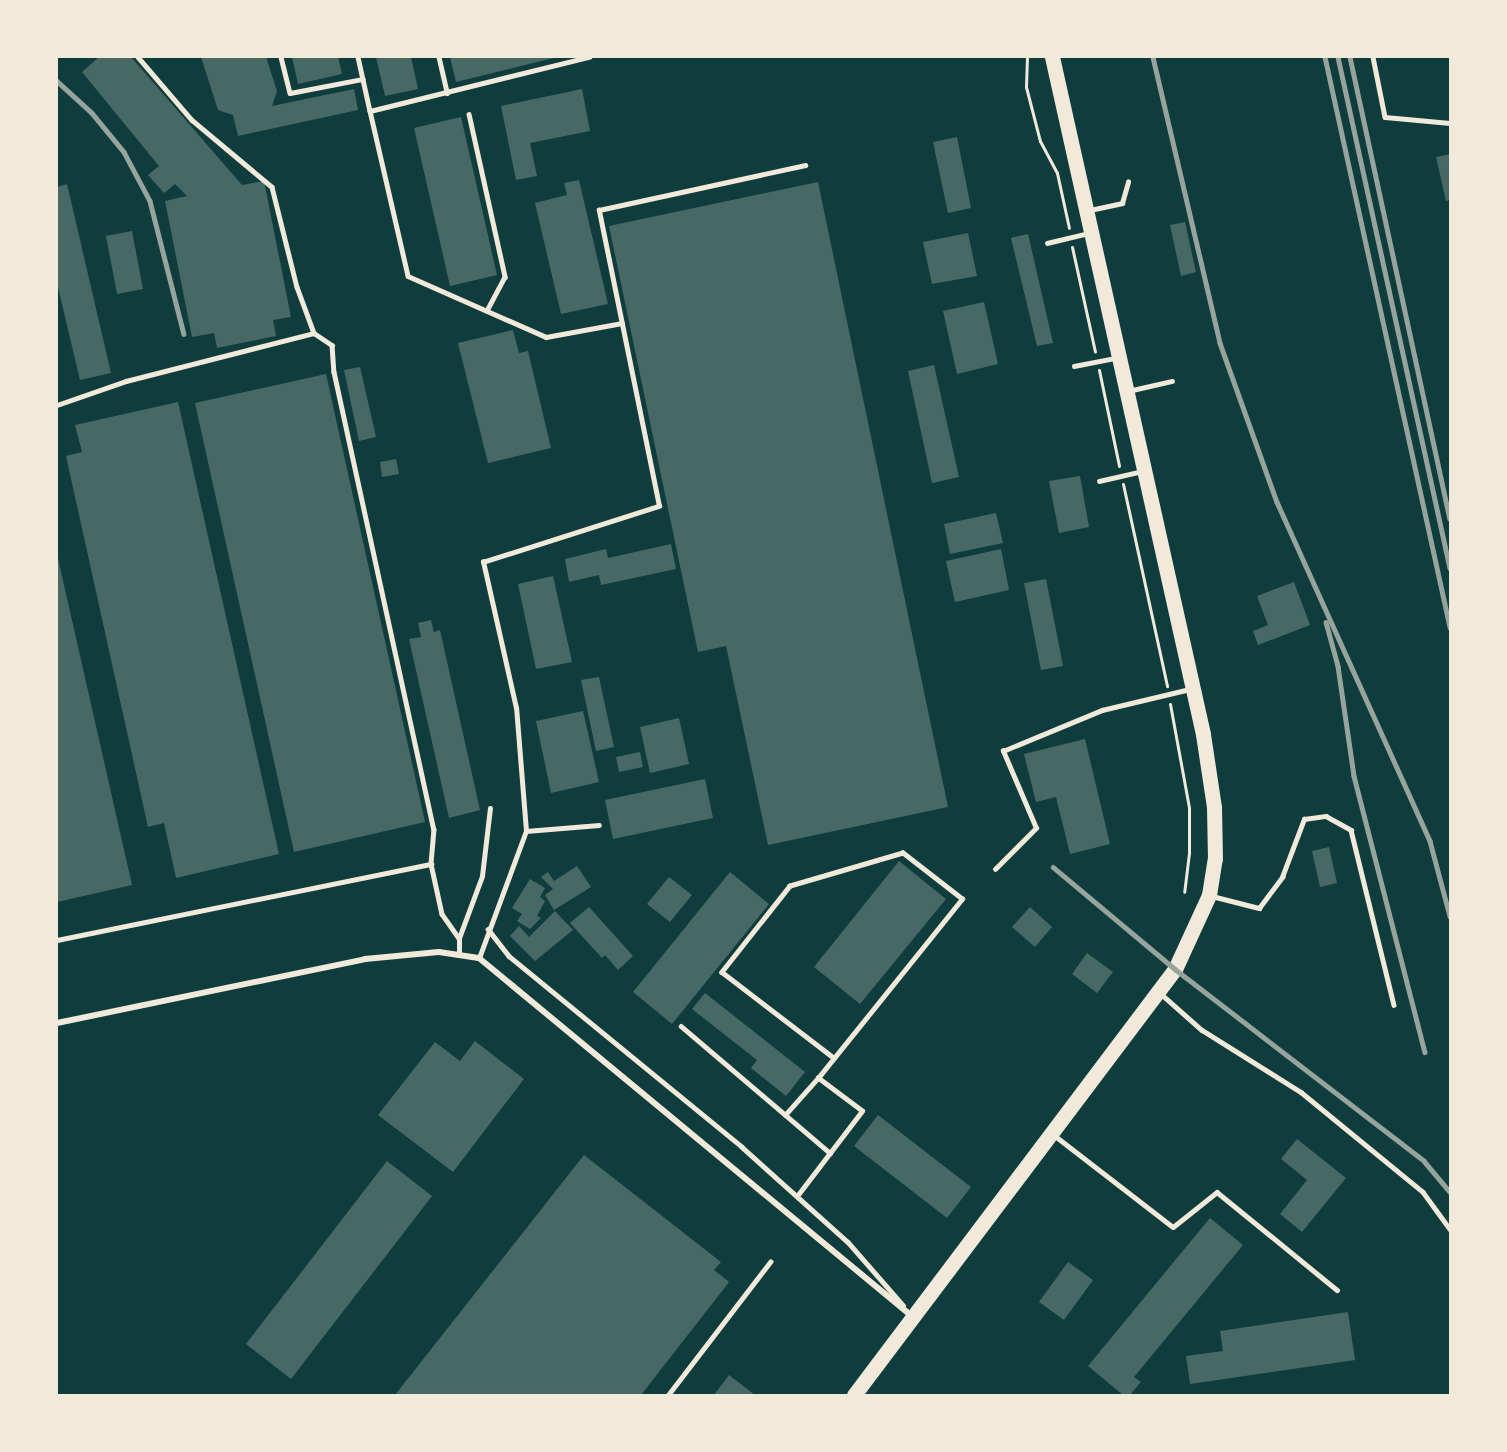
<!DOCTYPE html>
<style>
body{margin:0}
#map{position:relative;width:1507px;height:1452px;overflow:hidden;background:#0f3d3e;font-family:Ubuntu,sans-serif}
div>[style]{position:absolute}
[style*='--x']{left:calc(var(--x)*1px);top:calc(var(--y)*1px);width:calc(var(--w)*1px);rotate:calc(var(--a)*1deg)}
.building>*{inset:0;background:#486865}
.path>*{height:3px;margin:-1.5px;padding:0 1.5px;transform-origin:1.5px;border-radius:1.5px;background:#f1e9da}
.service>*{height:4.5px;margin:-2.25px;padding:0 2.25px;transform-origin:2.25px;border-radius:2.25px;background:#f1e9da}
.minor>*{height:6px;margin:-3px;padding:0 3px;transform-origin:3px;border-radius:3px;background:#f1e9da}
.primary>*{height:15px;margin:-7.5px;padding:0 7.5px;transform-origin:7.5px;border-radius:7.5px;background:#f1e9da}
.rail>*{height:4.5px;margin:-2.25px;padding:0 2.25px;transform-origin:2.25px;border-radius:2.25px;background:#97a49c}
span{translate:-50% -50%;white-space:nowrap;text-align:center;line-height:1.15;-webkit-text-stroke:4.5px #f1e9da;paint-order:stroke}
.frame{position:absolute;inset:0;border:58px solid #f1e9da;pointer-events:none}
</style>
<div id="map">
<div class="building">
<div style="clip-path:polygon(99px 57px,131px 57px,242px 185px,264px 181px,291px 317px,273px 320px,276px 336px,217px 348px,214px 333px,192px 337px,165px 201px,187px 196px,175px 184px,164px 193px,148px 175px,159px 166px,82px 72px)"></div>
<div style="clip-path:polygon(201px 57px,266px 57px,277px 91px,272px 106px,354px 89px,358px 110px,238px 136px,233px 115px,218px 110px)"></div>
<div style="clip-path:polygon(292px 57px,338px 57px,342px 74px,298px 84px)"></div>
<div style="clip-path:polygon(376px 57px,411px 57px,418px 89px,385px 96px)"></div>
<div style="clip-path:polygon(450px 57px,553px 57px,553px 58px,456px 82px)"></div>
<div style="clip-path:polygon(582px 89px,590px 131px,530px 143px,537px 176px,516px 180px,501px 106px)"></div>
<div style="clip-path:polygon(461px 117px,497px 275px,450px 286px,414px 128px)"></div>
<div style="clip-path:polygon(957px 137px,971px 208px,948px 213px,933px 142px)"></div>
<div style="clip-path:polygon(1450px 154px,1450px 200px,1446px 201px,1436px 157px)"></div>
<div style="clip-path:polygon(579px 180px,608px 304px,561px 314px,535px 203px,567px 195px,564px 183px)"></div>
<div style="clip-path:polygon(818px 182px,948px 807px,768px 845px,726px 646px,698px 652px,609px 226px)"></div>
<div style="clip-path:polygon(67px 184px,111px 373px,80px 380px,57px 283px,57px 187px)"></div>
<div style="clip-path:polygon(1185px 222px,1196px 272px,1181px 276px,1170px 225px)"></div>
<div style="clip-path:polygon(132px 231px,143px 289px,117px 294px,106px 236px)"></div>
<div style="clip-path:polygon(968px 233px,977px 276px,932px 284px,923px 242px)"></div>
<div style="clip-path:polygon(1028px 234px,1053px 343px,1037px 346px,1011px 238px)"></div>
<div style="clip-path:polygon(984px 302px,998px 364px,957px 374px,943px 311px)"></div>
<div style="clip-path:polygon(513px 330px,519px 353px,528px 351px,551px 448px,488px 463px,458px 343px)"></div>
<div style="clip-path:polygon(934px 365px,959px 477px,932px 483px,908px 371px)"></div>
<div style="clip-path:polygon(360px 367px,376px 437px,359px 441px,344px 370px)"></div>
<div style="clip-path:polygon(326px 374px,425px 822px,294px 852px,195px 403px)"></div>
<div style="clip-path:polygon(178px 402px,279px 854px,176px 878px,164px 823px,148px 827px,66px 456px,82px 452px,75px 425px)"></div>
<div style="clip-path:polygon(396px 459px,399px 474px,382px 477px,380px 462px)"></div>
<div style="clip-path:polygon(1080px 476px,1089px 527px,1059px 533px,1049px 481px)"></div>
<div style="clip-path:polygon(996px 513px,1003px 543px,950px 554px,944px 524px)"></div>
<div style="clip-path:polygon(671px 544px,676px 569px,601px 585px,599px 575px,569px 582px,565px 559px,606px 549px,608px 558px)"></div>
<div style="clip-path:polygon(1001px 549px,1009px 590px,955px 602px,946px 561px)"></div>
<div style="clip-path:polygon(57px 554px,132px 885px,57px 902px)"></div>
<div style="clip-path:polygon(553px 576px,572px 662px,536px 669px,518px 584px)"></div>
<div style="clip-path:polygon(1046px 579px,1063px 666px,1041px 670px,1024px 583px)"></div>
<div style="clip-path:polygon(1294px 582px,1310px 625px,1258px 645px,1253px 631px,1268px 625px,1257px 596px)"></div>
<div style="clip-path:polygon(431px 620px,434px 632px,440px 630px,480px 810px,449px 818px,409px 639px,421px 637px,418px 623px)"></div>
<div style="clip-path:polygon(599px 677px,614px 747px,596px 751px,581px 680px)"></div>
<div style="clip-path:polygon(583px 711px,599px 782px,551px 793px,536px 721px)"></div>
<div style="clip-path:polygon(679px 718px,689px 764px,650px 773px,640px 727px)"></div>
<div style="clip-path:polygon(1085px 739px,1110px 844px,1070px 854px,1056px 797px,1036px 802px,1024px 754px)"></div>
<div style="clip-path:polygon(640px 752px,643px 767px,619px 772px,616px 757px)"></div>
<div style="clip-path:polygon(705px 779px,713px 818px,613px 839px,605px 800px)"></div>
<div style="clip-path:polygon(1329px 847px,1337px 883px,1320px 887px,1312px 851px)"></div>
<div style="clip-path:polygon(899px 861px,946px 899px,860px 1004px,814px 967px)"></div>
<div style="clip-path:polygon(577px 866px,591px 887px,554px 910px,545px 895px,553px 889px,541px 877px,548px 872px,554px 881px)"></div>
<div style="clip-path:polygon(730px 872px,769px 904px,672px 1024px,633px 992px)"></div>
<div style="clip-path:polygon(669px 877px,692px 895px,670px 922px,647px 904px)"></div>
<div style="clip-path:polygon(530px 879px,545px 888px,540px 897px,545px 901px,537px 916px,541px 918px,530px 929px,517px 921px,522px 914px,512px 908px)"></div>
<div style="clip-path:polygon(589px 907px,633px 956px,618px 970px,605px 955px,602px 958px,570px 923px)"></div>
<div style="clip-path:polygon(1030px 907px,1052px 927px,1035px 947px,1012px 927px)"></div>
<div style="clip-path:polygon(555px 911px,573px 930px,535px 961px,510px 936px,519px 926px,529px 937px)"></div>
<div style="clip-path:polygon(1087px 953px,1113px 972px,1097px 993px,1072px 974px)"></div>
<div style="clip-path:polygon(705px 993px,805px 1072px,786px 1096px,751px 1068px,757px 1060px,692px 1009px)"></div>
<div style="clip-path:polygon(475px 1041px,524px 1079px,453px 1172px,378px 1115px,435px 1042px,460px 1061px)"></div>
<div style="clip-path:polygon(878px 1115px,971px 1187px,947px 1218px,854px 1146px)"></div>
<div style="clip-path:polygon(1297px 1139px,1346px 1178px,1302px 1232px,1280px 1214px,1307px 1180px,1281px 1159px)"></div>
<div style="clip-path:polygon(584px 1155px,721px 1262px,714px 1270px,729px 1282px,641px 1395px,395px 1395px)"></div>
<div style="clip-path:polygon(387px 1161px,432px 1196px,291px 1379px,246px 1344px)"></div>
<div style="clip-path:polygon(1210px 1218px,1243px 1245px,1134px 1377px,1141px 1382px,1130px 1395px,1123px 1395px,1088px 1366px)"></div>
<div style="clip-path:polygon(1068px 1262px,1093px 1280px,1064px 1320px,1039px 1302px)"></div>
<div style="clip-path:polygon(1348px 1312px,1355px 1360px,1190px 1384px,1186px 1356px,1223px 1351px,1220px 1331px)"></div>
<div style="clip-path:polygon(729px 1375px,755px 1395px,714px 1395px)"></div>
</div>
<div class="path">
<div style="--x:1027;--y:57;--w:30;--a:92"></div>
<div style="--x:1026;--y:87;--w:56;--a:75.5"></div>
<div style="--x:1040;--y:141;--w:36;--a:62"></div>
<div style="--x:1057;--y:173;--w:56;--a:77.7"></div>
<div style="--x:1072;--y:247;--w:107;--a:77.6"></div>
<div style="--x:1099;--y:370;--w:98;--a:78.2"></div>
<div style="--x:1123;--y:484;--w:207;--a:77.7"></div>
<div style="--x:1170;--y:704;--w:106;--a:79.6"></div>
<div style="--x:1189;--y:808;--w:45;--a:90"></div>
<div style="--x:1189;--y:853;--w:39;--a:97"></div>
</div>
<div class="service">
<div style="--x:138;--y:57;--w:83;--a:49.4"></div>
<div style="--x:192;--y:120;--w:104;--a:39.9"></div>
<div style="--x:272;--y:187;--w:103;--a:76"></div>
<div style="--x:297;--y:287;--w:49;--a:69.7"></div>
<div style="--x:314;--y:333;--w:22;--a:34"></div>
<div style="--x:332;--y:345;--w:27;--a:86"></div>
<div style="--x:334;--y:372;--w:468;--a:77.7"></div>
<div style="--x:434;--y:829;--w:35;--a:95"></div>
<div style="--x:431;--y:864;--w:51;--a:77.6"></div>
<div style="--x:442;--y:914;--w:29;--a:55"></div>
<div style="--x:281;--y:57;--w:37;--a:76"></div>
<div style="--x:290;--y:93;--w:74;--a:-10.9"></div>
<div style="--x:358;--y:57;--w:55;--a:77.5"></div>
<div style="--x:370;--y:111;--w:226;--a:-13.9"></div>
<div style="--x:439;--y:57;--w:37;--a:77"></div>
<div style="--x:1373;--y:57;--w:61;--a:78.7"></div>
<div style="--x:1385;--y:117;--w:65;--a:5.3"></div>
<div style="--x:370;--y:111;--w:169;--a:77"></div>
<div style="--x:408;--y:276;--w:151;--a:23.8"></div>
<div style="--x:546;--y:337;--w:77;--a:-10.4"></div>
<div style="--x:469;--y:114;--w:167;--a:77.5"></div>
<div style="--x:505;--y:277;--w:38;--a:118"></div>
<div style="--x:1090;--y:210;--w:33;--a:-12"></div>
<div style="--x:1122;--y:203;--w:22;--a:-74"></div>
<div style="--x:1047;--y:243;--w:43;--a:-13.4"></div>
<div style="--x:1074;--y:366;--w:42;--a:-11"></div>
<div style="--x:1128;--y:391;--w:45;--a:-12.8"></div>
<div style="--x:57;--y:405;--w:73;--a:-19.2"></div>
<div style="--x:126;--y:381;--w:194;--a:-14.3"></div>
<div style="--x:1099;--y:481;--w:45;--a:-12.8"></div>
<div style="--x:526;--y:831;--w:73;--a:-4.7"></div>
<div style="--x:995;--y:869;--w:58;--a:-45"></div>
<div style="--x:1036;--y:828;--w:84;--a:-113.2"></div>
<div style="--x:1003;--y:751;--w:107;--a:-22.5"></div>
<div style="--x:1102;--y:710;--w:90;--a:-13.4"></div>
<div style="--x:1212;--y:896;--w:49;--a:14.3"></div>
<div style="--x:1259;--y:908;--w:39;--a:-53"></div>
<div style="--x:1282;--y:877;--w:62;--a:-69.2"></div>
<div style="--x:1304;--y:819;--w:22;--a:-8"></div>
<div style="--x:1326;--y:816;--w:29;--a:29"></div>
<div style="--x:1351;--y:830;--w:180;--a:76.2"></div>
<div style="--x:488;--y:929;--w:34;--a:52"></div>
<div style="--x:509;--y:956;--w:301;--a:39.3"></div>
<div style="--x:742;--y:1147;--w:142;--a:41.9"></div>
<div style="--x:848;--y:1242;--w:84;--a:48.9"></div>
<div style="--x:57;--y:940;--w:382;--a:-11.5"></div>
<div style="--x:459;--y:955;--w:17;--a:-90"></div>
<div style="--x:459;--y:938;--w:66;--a:-69.6"></div>
<div style="--x:482;--y:876;--w:68;--a:-83.3"></div>
<div style="--x:479;--y:958;--w:135;--a:-69.7"></div>
<div style="--x:526;--y:831;--w:123;--a:-94.6"></div>
<div style="--x:516;--y:708;--w:150;--a:-102.7"></div>
<div style="--x:483;--y:562;--w:185;--a:-17.7"></div>
<div style="--x:659;--y:506;--w:302;--a:-101.5"></div>
<div style="--x:599;--y:210;--w:211;--a:-12.3"></div>
<div style="--x:1160;--y:993;--w:56;--a:41.4"></div>
<div style="--x:1202;--y:1030;--w:117;--a:32.1"></div>
<div style="--x:1301;--y:1092;--w:158;--a:39.3"></div>
<div style="--x:1423;--y:1192;--w:46;--a:53.9"></div>
<div style="--x:681;--y:1026;--w:196;--a:40.4"></div>
<div style="--x:785;--y:1115;--w:50;--a:-48.3"></div>
<div style="--x:1054;--y:1135;--w:150;--a:37.7"></div>
<div style="--x:1173;--y:1227;--w:56;--a:-38.5"></div>
<div style="--x:1217;--y:1192;--w:155;--a:39.2"></div>
<div style="--x:797;--y:1196;--w:107;--a:-52.6"></div>
<div style="--x:862;--y:1111;--w:55;--a:-143.1"></div>
<div style="--x:818;--y:1078;--w:230;--a:-51.2"></div>
<div style="--x:962;--y:899;--w:75;--a:-142.1"></div>
<div style="--x:903;--y:853;--w:118;--a:163.7"></div>
<div style="--x:790;--y:886;--w:110;--a:128.3"></div>
<div style="--x:722;--y:972;--w:141;--a:37.5"></div>
<div style="--x:668;--y:1395;--w:168;--a:-52.5"></div>
</div>
<div class="minor">
<div style="--x:57;--y:1023;--w:315;--a:-11.7"></div>
<div style="--x:365;--y:959;--w:74;--a:-5.4"></div>
<div style="--x:439;--y:952;--w:40;--a:8.5"></div>
<div style="--x:479;--y:958;--w:563;--a:39.6"></div>
</div>
<div class="primary">
<div style="--x:854;--y:1395;--w:533;--a:-53"></div>
<div style="--x:1175;--y:969;--w:81;--a:-65.3"></div>
<div style="--x:1209;--y:895;--w:36;--a:-81"></div>
<div style="--x:1215;--y:859;--w:52;--a:-91.1"></div>
<div style="--x:1214;--y:807;--w:74;--a:-98.6"></div>
<div style="--x:1203;--y:734;--w:694;--a:-102.57"></div>
</div>
<div class="rail">
<div style="--x:1153;--y:57;--w:294;--a:76.8"></div>
<div style="--x:1220;--y:343;--w:169;--a:70.3"></div>
<div style="--x:1277;--y:502;--w:372;--a:65.7"></div>
<div style="--x:1430;--y:841;--w:78;--a:75.1"></div>
<div style="--x:1325;--y:57;--w:584;--a:77.63"></div>
<div style="--x:1338;--y:57;--w:523;--a:77.64"></div>
<div style="--x:1350;--y:57;--w:472;--a:77.8"></div>
<div style="--x:57;--y:81;--w:47;--a:42.4"></div>
<div style="--x:92;--y:113;--w:50;--a:50.6"></div>
<div style="--x:124;--y:152;--w:55;--a:62"></div>
<div style="--x:150;--y:201;--w:137;--a:75.7"></div>
<div style="--x:1326;--y:622;--w:46;--a:74.7"></div>
<div style="--x:1338;--y:666;--w:111;--a:81.7"></div>
<div style="--x:1354;--y:776;--w:285;--a:75.6"></div>
<div style="--x:1053;--y:867;--w:159;--a:39.9"></div>
<div style="--x:1175;--y:969;--w:314;--a:37.6"></div>
<div style="--x:1424;--y:1161;--w:40;--a:50"></div>
</div>
<div class="frame"></div>
</div>
